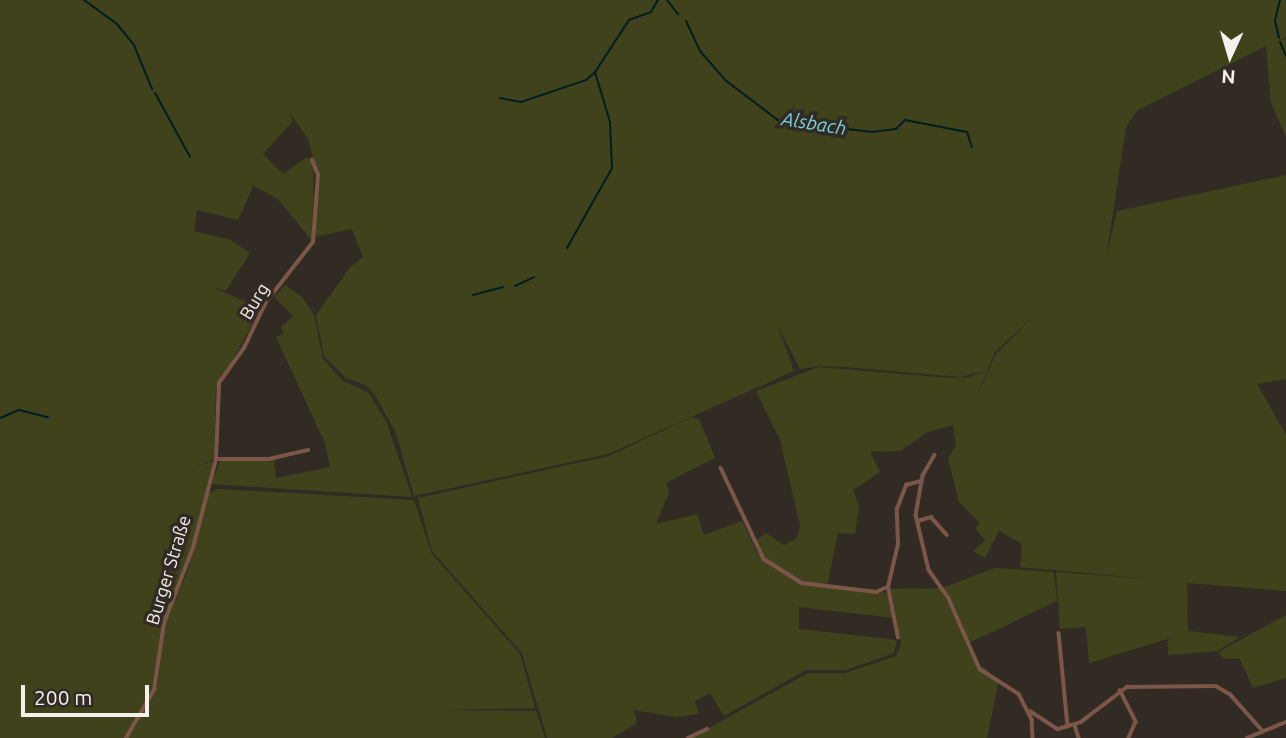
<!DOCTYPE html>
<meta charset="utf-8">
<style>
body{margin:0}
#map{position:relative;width:1286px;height:738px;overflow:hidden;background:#322b24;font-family:Ubuntu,sans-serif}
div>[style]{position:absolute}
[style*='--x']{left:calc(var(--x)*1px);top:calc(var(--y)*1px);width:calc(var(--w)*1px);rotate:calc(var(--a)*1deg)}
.green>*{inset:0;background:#40421c}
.stream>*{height:2px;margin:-1px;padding:0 1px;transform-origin:1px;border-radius:1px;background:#001e22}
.street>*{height:3.5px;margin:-1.75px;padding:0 1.75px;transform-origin:1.75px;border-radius:1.75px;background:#7c5649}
span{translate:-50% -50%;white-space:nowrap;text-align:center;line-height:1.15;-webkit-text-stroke:7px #322b24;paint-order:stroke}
.street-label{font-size:18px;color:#f5f0ec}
.water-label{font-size:19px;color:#76d5e1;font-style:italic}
.north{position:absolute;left:1195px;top:21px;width:70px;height:70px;-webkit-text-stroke:5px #322b24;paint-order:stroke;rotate:184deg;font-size:19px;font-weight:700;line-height:28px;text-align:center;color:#f5f0ec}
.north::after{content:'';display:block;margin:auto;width:24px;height:32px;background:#f5f0ec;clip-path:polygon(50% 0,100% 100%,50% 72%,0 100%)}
.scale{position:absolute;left:21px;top:685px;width:128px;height:32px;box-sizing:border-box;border:4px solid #f5f0ec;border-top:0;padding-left:9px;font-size:21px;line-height:24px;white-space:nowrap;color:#f5f0ec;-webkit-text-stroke:5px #322b24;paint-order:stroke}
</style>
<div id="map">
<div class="green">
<div style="clip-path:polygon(evenodd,0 0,1286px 0,1286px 37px,1280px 40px,1286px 39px,1286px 137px,1271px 103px,1266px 46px,1138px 110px,1126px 127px,1106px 258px,1117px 211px,1286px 175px,1286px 379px,1257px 384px,1286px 435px,1286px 591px,1187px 583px,1188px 631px,1240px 637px,1217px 651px,1168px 655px,1168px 640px,1174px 637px,1089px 663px,1086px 627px,1060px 629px,1056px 572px,1150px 579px,1020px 567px,1022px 544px,999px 531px,985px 558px,973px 551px,985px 540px,975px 528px,980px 523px,959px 502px,948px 459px,956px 445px,953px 425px,928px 432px,900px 451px,870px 452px,880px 472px,853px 490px,859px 506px,855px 534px,838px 533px,827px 586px,802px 582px,765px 558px,755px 541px,766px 533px,784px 545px,797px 538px,800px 525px,780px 440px,756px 391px,819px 367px,950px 378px,970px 377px,984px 371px,960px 377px,845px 367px,820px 366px,800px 369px,778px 326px,794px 371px,608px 454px,414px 496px,396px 433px,375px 395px,367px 386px,346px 378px,324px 356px,316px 315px,351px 266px,363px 257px,352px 229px,315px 237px,313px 204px,318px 175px,308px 139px,288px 110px,293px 121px,263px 154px,283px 174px,307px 157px,314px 164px,312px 241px,278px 199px,250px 184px,253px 187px,238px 220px,197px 210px,194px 231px,231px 240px,250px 253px,226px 291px,213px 287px,261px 309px,216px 390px,214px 459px,195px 467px,213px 461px,193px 544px,163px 623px,152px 692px,124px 738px,0 738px,0 0,1034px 316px,996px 354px,977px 396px,995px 352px,1034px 316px)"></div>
<div style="clip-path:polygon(285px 285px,302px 297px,314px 315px,323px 359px,343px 381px,368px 392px,386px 421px,412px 497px,211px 484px,220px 461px,274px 459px,276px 478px,330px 467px,325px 443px,276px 337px,284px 334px,281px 327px,293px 316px,274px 297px)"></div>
<div style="clip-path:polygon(692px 417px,699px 419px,715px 458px,666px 483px,669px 492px,656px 524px,697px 514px,704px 535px,742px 521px,758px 554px,794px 581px,887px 593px,894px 618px,799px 607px,799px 629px,897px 640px,894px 653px,846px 670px,806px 670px,724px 716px,710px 693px,695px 701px,699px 714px,676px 717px,634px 710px,637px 723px,612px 738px,547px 738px,522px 653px,432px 551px,418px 498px,609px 456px)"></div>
<div style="clip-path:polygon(217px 489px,414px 500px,432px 554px,520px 654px,535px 708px,443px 710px,536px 711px,545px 738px,127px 738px,157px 687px,165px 623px,189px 567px,206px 495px)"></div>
<div style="clip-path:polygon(995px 568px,1054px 572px,1057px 601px,967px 644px,960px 630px,973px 659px,999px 680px,987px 738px,691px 738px,808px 673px,845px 673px,896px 656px,901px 644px,891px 589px,940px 588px,959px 625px,942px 588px)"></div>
<div style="clip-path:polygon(1286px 615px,1286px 678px,1253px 688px,1240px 659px,1223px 658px,1218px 652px)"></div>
</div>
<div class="stream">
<div style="--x:84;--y:0;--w:41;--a:36"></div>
<div style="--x:117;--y:24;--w:27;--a:51"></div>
<div style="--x:134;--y:45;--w:48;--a:67.8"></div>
<div style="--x:667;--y:0;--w:18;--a:52"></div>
<div style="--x:686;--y:21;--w:33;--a:65"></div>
<div style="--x:700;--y:51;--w:38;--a:49"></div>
<div style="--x:725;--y:80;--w:68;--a:37.2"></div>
<div style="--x:779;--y:121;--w:94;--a:6.7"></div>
<div style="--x:872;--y:132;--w:24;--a:-7"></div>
<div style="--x:896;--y:129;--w:13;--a:-45"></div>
<div style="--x:905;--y:120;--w:63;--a:11"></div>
<div style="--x:967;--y:132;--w:16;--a:72"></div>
<div style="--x:1279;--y:38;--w:18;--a:-103"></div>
<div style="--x:1275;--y:20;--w:21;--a:-76"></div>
<div style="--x:1280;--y:42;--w:15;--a:67"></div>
<div style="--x:155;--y:93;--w:73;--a:61.3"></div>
<div style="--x:500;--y:98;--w:21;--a:11"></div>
<div style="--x:521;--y:102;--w:69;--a:-18.7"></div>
<div style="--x:586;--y:80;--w:11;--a:-41"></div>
<div style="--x:567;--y:248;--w:92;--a:-60.6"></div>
<div style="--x:612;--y:168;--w:46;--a:-92.5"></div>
<div style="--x:610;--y:122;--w:52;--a:-106.7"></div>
<div style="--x:595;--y:72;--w:62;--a:-56.8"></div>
<div style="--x:629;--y:20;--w:23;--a:-20"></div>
<div style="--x:651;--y:12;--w:14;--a:-60"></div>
<div style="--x:515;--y:286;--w:21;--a:-25"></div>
<div style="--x:473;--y:295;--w:31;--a:-15"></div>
<div style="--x:0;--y:418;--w:21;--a:-23"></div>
<div style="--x:19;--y:410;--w:30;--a:14"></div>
</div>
<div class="street">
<div style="--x:935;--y:455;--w:24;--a:120"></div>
<div style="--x:923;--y:476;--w:40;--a:100"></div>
<div style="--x:916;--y:515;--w:57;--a:76.7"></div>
<div style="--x:929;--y:570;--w:35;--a:55"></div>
<div style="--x:949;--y:599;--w:77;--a:66.1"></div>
<div style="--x:980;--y:669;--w:46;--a:32.7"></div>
<div style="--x:1019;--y:694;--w:29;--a:63"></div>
<div style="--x:1032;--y:720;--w:18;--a:87"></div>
<div style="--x:216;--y:459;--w:53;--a:0"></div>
<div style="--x:269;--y:459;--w:40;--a:-13"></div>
<div style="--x:721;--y:468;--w:101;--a:64.7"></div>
<div style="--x:764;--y:559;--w:45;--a:32.3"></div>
<div style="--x:802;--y:583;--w:75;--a:6.9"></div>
<div style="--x:876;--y:592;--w:13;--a:-23"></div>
<div style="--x:918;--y:521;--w:14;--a:-17"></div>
<div style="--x:931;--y:517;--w:24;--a:48"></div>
<div style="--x:1059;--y:633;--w:94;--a:84.5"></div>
<div style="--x:898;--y:638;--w:52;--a:-101.1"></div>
<div style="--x:888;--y:587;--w:44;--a:-76.9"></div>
<div style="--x:898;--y:544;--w:35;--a:-92"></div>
<div style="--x:897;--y:509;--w:26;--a:-69"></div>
<div style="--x:906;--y:485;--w:16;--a:-15"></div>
<div style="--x:1120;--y:690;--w:36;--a:63"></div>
<div style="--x:1136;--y:722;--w:17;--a:114"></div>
<div style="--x:1030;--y:711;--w:33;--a:33"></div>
<div style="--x:1058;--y:729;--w:24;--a:-17"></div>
<div style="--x:1081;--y:722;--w:58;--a:-37.3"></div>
<div style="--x:1127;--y:687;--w:89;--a:-0.6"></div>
<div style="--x:1216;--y:686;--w:16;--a:30"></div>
<div style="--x:1230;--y:694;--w:50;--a:48.3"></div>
<div style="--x:1075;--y:725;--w:14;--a:73"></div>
<div style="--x:126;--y:738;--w:56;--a:-59.7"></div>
<div style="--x:154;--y:690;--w:68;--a:-81.5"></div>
<div style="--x:164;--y:623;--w:80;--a:-68.9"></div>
<div style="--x:193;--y:548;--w:92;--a:-75.5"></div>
<div style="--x:216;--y:459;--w:76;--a:-87.7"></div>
<div style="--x:219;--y:383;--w:43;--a:-54.5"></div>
<div style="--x:244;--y:348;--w:51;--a:-64.4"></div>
<div style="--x:266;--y:302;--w:76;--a:-51.9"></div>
<div style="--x:313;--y:242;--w:67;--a:-85.7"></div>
<div style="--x:318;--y:175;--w:16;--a:-112"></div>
<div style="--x:688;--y:738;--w:21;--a:-25"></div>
<div style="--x:1247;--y:738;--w:42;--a:-22.3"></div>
</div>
<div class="street-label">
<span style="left:254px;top:301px;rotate:-59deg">Burg</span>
<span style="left:168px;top:570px;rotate:-73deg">Burger Straße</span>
</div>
<div class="water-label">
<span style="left:814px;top:124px;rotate:9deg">Alsbach</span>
</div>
<div class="north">N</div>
<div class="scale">200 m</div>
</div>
